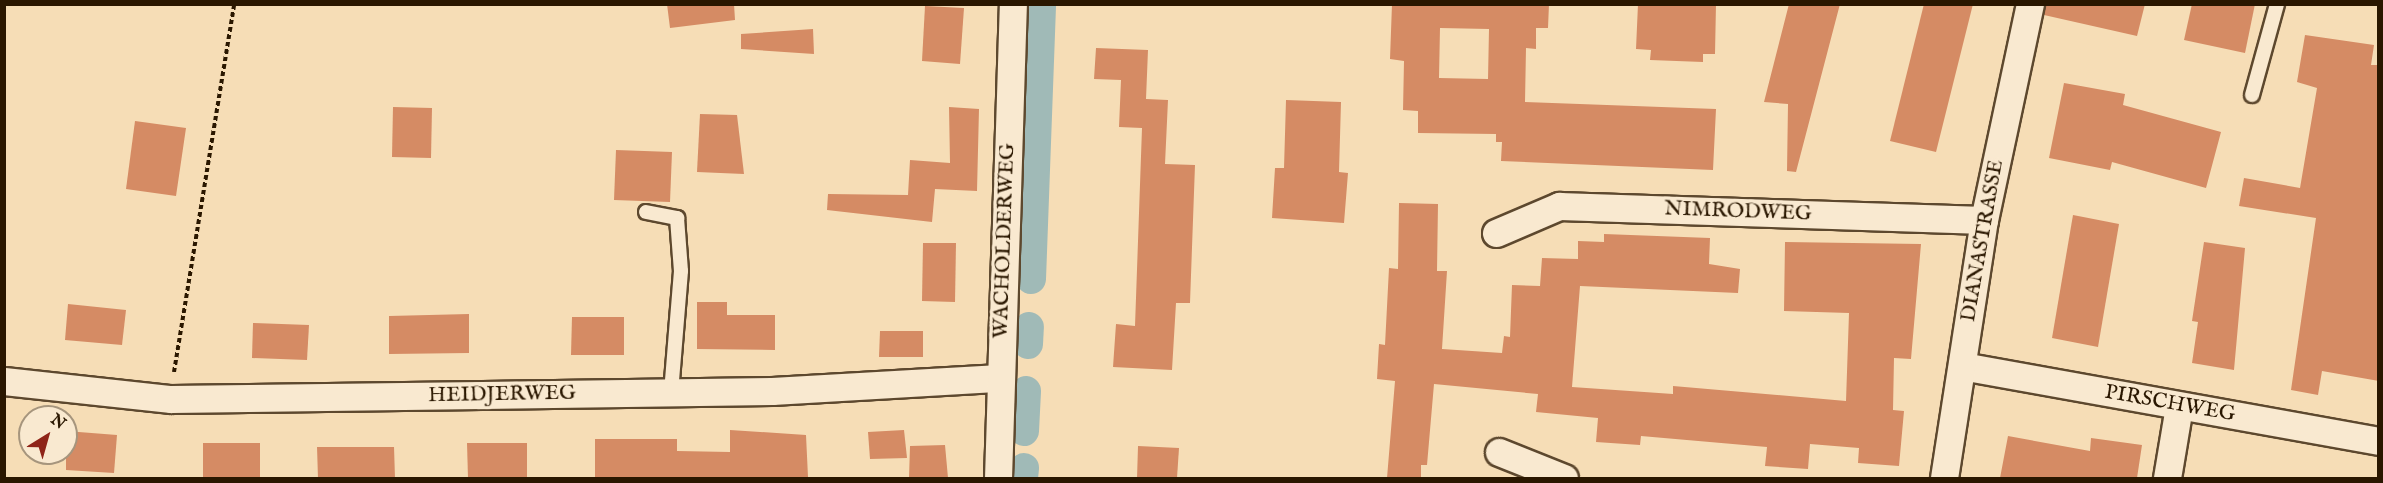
<!DOCTYPE html>
<style>
body{margin:0}
#map{position:relative;width:2383px;height:483px;overflow:hidden;background:#f6ddb6;font-family:"IM FELL English",serif}
div>[style]{position:absolute}
[style*='--x']{left:calc(var(--x)*1px);top:calc(var(--y)*1px);width:calc(var(--w)*1px);rotate:calc(var(--a)*1deg)}
.canal>*{height:30px;margin:-15px;padding:0 15px;transform-origin:15px;border-radius:15px;background:#a0bab7}
.building>*{inset:0;background:#d58b64}
.path>*{height:4px;margin-top:-2px;transform-origin:0;background:repeating-linear-gradient(90deg,#2a1700 0 4.5px,transparent 0 7.5px)}
.roads{filter:drop-shadow(2px 0 #5d482e) drop-shadow(-2px 0 #5d482e) drop-shadow(0 2px #5d482e) drop-shadow(0 -2px #5d482e)}
.lane>*{height:14px;margin:-7px;padding:0 7px;transform-origin:7px;border-radius:7px;background:#f9e9d0}
.street>*{height:27px;margin:-13.5px;padding:0 13.5px;transform-origin:13.5px;border-radius:13.5px;background:#f9e9d0}
span{translate:-50% -50%;white-space:nowrap;text-align:center;line-height:1.15;-webkit-text-stroke:6px #f9e9d0;paint-order:stroke}
.street-label{font-size:21px;color:#2a1700}
.frame{position:absolute;inset:0;border:6px solid #2a1700;pointer-events:none}
.north{position:absolute;left:18px;top:405px;width:60px;height:60px;box-sizing:border-box;background:#f9e9d0;border:2px solid #a6957d;border-radius:50%;rotate:37deg;font-size:16px;font-weight:700;line-height:24px;text-align:center;color:#2a1700}
.north::after{content:'';display:block;margin:auto;width:21px;height:27px;background:#8f2418;clip-path:polygon(50% 0,100% 100%,50% 72%,0 100%)}
</style>
<div id="map">
<div class="canal">
<div style="--x:1031;--y:279;--w:275;--a:-87.9"></div>
<div style="--x:1028;--y:344;--w:17;--a:-87"></div>
<div style="--x:1024;--y:431;--w:40;--a:-87.1"></div>
<div style="--x:1023;--y:478;--w:10;--a:-84"></div>
</div>
<div class="building">
<div style="clip-path:polygon(667px 4px,734px 4px,735px 20px,670px 28px)"></div>
<div style="clip-path:polygon(evenodd,1392px 4px,1549px 4px,1548px 28px,1536px 28px,1536px 49px,1526px 48px,1525px 102px,1716px 109px,1713px 170px,1501px 161px,1502px 142px,1496px 142px,1496px 134px,1418px 133px,1418px 111px,1403px 110px,1404px 61px,1390px 59px,1392px 4px,1440px 28px,1489px 29px,1488px 79px,1439px 78px,1440px 28px)"></div>
<div style="clip-path:polygon(1638px 4px,1716px 4px,1715px 54px,1703px 54px,1703px 62px,1650px 60px,1651px 50px,1636px 49px)"></div>
<div style="clip-path:polygon(1789px 4px,1840px 4px,1796px 172px,1787px 171px,1788px 104px,1764px 102px)"></div>
<div style="clip-path:polygon(1924px 4px,1973px 4px,1936px 152px,1890px 141px)"></div>
<div style="clip-path:polygon(2045px 4px,2145px 4px,2137px 36px,2044px 15px)"></div>
<div style="clip-path:polygon(2192px 4px,2255px 4px,2245px 53px,2184px 40px)"></div>
<div style="clip-path:polygon(925px 6px,964px 8px,960px 64px,922px 61px)"></div>
<div style="clip-path:polygon(813px 29px,814px 54px,741px 49px,741px 34px)"></div>
<div style="clip-path:polygon(2305px 35px,2374px 45px,2371px 65px,2379px 65px,2379px 381px,2322px 371px,2318px 395px,2291px 390px,2316px 218px,2239px 206px,2244px 178px,2300px 188px,2317px 88px,2297px 82px)"></div>
<div style="clip-path:polygon(1096px 48px,1148px 50px,1146px 99px,1168px 100px,1165px 164px,1195px 165px,1190px 303px,1176px 303px,1172px 370px,1113px 367px,1116px 324px,1135px 326px,1142px 128px,1119px 127px,1121px 80px,1094px 79px)"></div>
<div style="clip-path:polygon(2064px 83px,2125px 94px,2123px 105px,2221px 132px,2206px 188px,2112px 162px,2110px 170px,2049px 158px)"></div>
<div style="clip-path:polygon(1286px 100px,1341px 102px,1339px 172px,1348px 173px,1344px 223px,1272px 218px,1275px 168px,1284px 168px)"></div>
<div style="clip-path:polygon(393px 107px,432px 108px,431px 158px,392px 157px)"></div>
<div style="clip-path:polygon(949px 107px,979px 109px,977px 191px,935px 189px,932px 222px,827px 210px,828px 194px,908px 195px,910px 160px,950px 163px)"></div>
<div style="clip-path:polygon(700px 114px,737px 115px,744px 174px,697px 172px)"></div>
<div style="clip-path:polygon(135px 121px,186px 128px,176px 196px,126px 189px)"></div>
<div style="clip-path:polygon(616px 150px,672px 152px,670px 202px,614px 200px)"></div>
<div style="clip-path:polygon(1399px 203px,1438px 204px,1437px 271px,1447px 271px,1442px 349px,1502px 353px,1504px 336px,1510px 337px,1512px 285px,1540px 286px,1542px 258px,1578px 259px,1578px 241px,1604px 242px,1604px 234px,1710px 238px,1709px 264px,1740px 269px,1738px 293px,1580px 286px,1572px 387px,1673px 394px,1673px 386px,1846px 401px,1849px 313px,1784px 311px,1785px 242px,1921px 244px,1911px 359px,1894px 358px,1893px 410px,1904px 411px,1899px 466px,1858px 463px,1859px 448px,1810px 444px,1808px 469px,1765px 466px,1767px 447px,1641px 436px,1640px 445px,1596px 442px,1598px 418px,1536px 412px,1538px 394px,1434px 384px,1427px 465px,1421px 465px,1421px 478px,1387px 478px,1395px 381px,1377px 379px,1379px 344px,1385px 345px,1389px 268px,1398px 269px)"></div>
<div style="clip-path:polygon(2073px 215px,2119px 224px,2098px 347px,2052px 338px)"></div>
<div style="clip-path:polygon(2204px 242px,2245px 248px,2234px 370px,2192px 363px,2198px 322px,2192px 321px)"></div>
<div style="clip-path:polygon(923px 243px,956px 243px,955px 302px,922px 301px)"></div>
<div style="clip-path:polygon(697px 302px,727px 302px,727px 315px,775px 315px,775px 350px,697px 349px)"></div>
<div style="clip-path:polygon(68px 304px,126px 310px,122px 345px,65px 340px)"></div>
<div style="clip-path:polygon(469px 314px,469px 353px,389px 354px,389px 316px)"></div>
<div style="clip-path:polygon(572px 317px,624px 317px,624px 355px,571px 355px)"></div>
<div style="clip-path:polygon(253px 323px,309px 325px,307px 360px,252px 358px)"></div>
<div style="clip-path:polygon(880px 331px,923px 331px,923px 357px,879px 357px)"></div>
<div style="clip-path:polygon(730px 430px,806px 435px,808px 477px,595px 478px,595px 439px,677px 439px,677px 451px,730px 452px)"></div>
<div style="clip-path:polygon(904px 430px,907px 458px,870px 459px,868px 432px)"></div>
<div style="clip-path:polygon(66px 431px,117px 435px,114px 473px,66px 470px)"></div>
<div style="clip-path:polygon(2008px 436px,2090px 451px,2091px 438px,2142px 445px,2137px 478px,2000px 478px)"></div>
<div style="clip-path:polygon(203px 443px,260px 443px,260px 478px,203px 478px)"></div>
<div style="clip-path:polygon(467px 443px,527px 443px,527px 478px,468px 478px)"></div>
<div style="clip-path:polygon(945px 445px,948px 478px,909px 478px,910px 446px)"></div>
<div style="clip-path:polygon(1138px 446px,1179px 448px,1177px 478px,1137px 478px)"></div>
<div style="clip-path:polygon(317px 447px,394px 447px,395px 478px,318px 478px)"></div>
</div>
<div class="path">
<div style="--x:174;--y:372;--w:373;--a:-80.7"></div>
</div>
<div class="roads">
<div class="lane">
<div style="--x:2252;--y:95;--w:94;--a:-74.6"></div>
<div style="--x:646;--y:212;--w:32;--a:11"></div>
<div style="--x:677;--y:218;--w:53;--a:85.7"></div>
<div style="--x:681;--y:271;--w:121;--a:94.7"></div>
</div>
<div class="street">
<div style="--x:1496;--y:233;--w:69;--a:-23.2"></div>
<div style="--x:1559;--y:206;--w:425;--a:1.9"></div>
<div style="--x:1962;--y:366;--w:423;--a:10.2"></div>
<div style="--x:4;--y:381;--w:168;--a:6.2"></div>
<div style="--x:171;--y:399;--w:601;--a:-0.76"></div>
<div style="--x:772;--y:391;--w:228;--a:-3.3"></div>
<div style="--x:1499;--y:452;--w:70;--a:21.8"></div>
<div style="--x:998;--y:478;--w:474;--a:-88.2"></div>
<div style="--x:1944;--y:478;--w:261;--a:-81.2"></div>
<div style="--x:1984;--y:220;--w:221;--a:-78"></div>
<div style="--x:2167;--y:478;--w:73;--a:-80.5"></div>
</div>
</div>
<div class="street-label">
<span style="left:1738px;top:212px;rotate:2deg">NIMRODWEG</span>
<span style="left:1005px;top:241px;rotate:-88deg">WACHOLDERWEG</span>
<span style="left:1983px;top:241px;rotate:-80deg">DIANASTRASSE</span>
<span style="left:502px;top:395px;rotate:-1deg">HEIDJERWEG</span>
<span style="left:2170px;top:404px;rotate:10deg">PIRSCHWEG</span>
</div>
<div class="frame"></div>
<div class="north">N</div>
</div>
